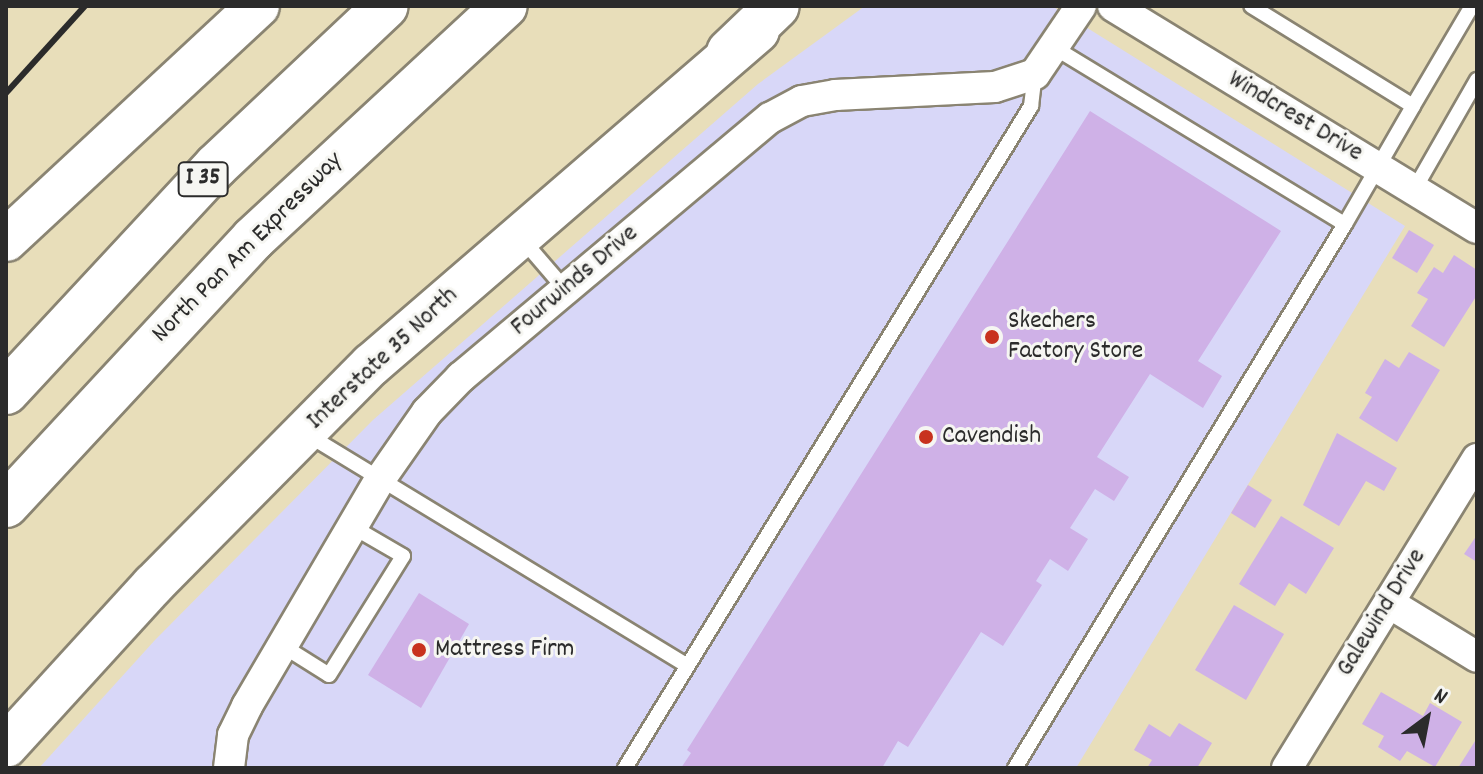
<!DOCTYPE html>
<style>
body{margin:0}
#map{position:relative;width:1483px;height:774px;overflow:hidden;background:#e8deba;font-family:Dekko,sans-serif}
div>[style]{position:absolute}
[style*='--x']{left:calc(var(--x)*1px);top:calc(var(--y)*1px);width:calc(var(--w)*1px);rotate:calc(var(--a)*1deg)}
.built>*{inset:0;background:#d8d7f8}
.building>*{inset:0;background:#cfb1e7}
.roads{filter:drop-shadow(2px 0 #8a8472) drop-shadow(-2px 0 #8a8472) drop-shadow(0 2px #8a8472) drop-shadow(0 -2px #8a8472)}
.service>*{height:14px;margin:-7px;padding:0 7px;transform-origin:7px;border-radius:7px;background:#fff}
.minor>*{height:30px;margin:-15px;padding:0 15px;transform-origin:15px;border-radius:15px;background:#fff}
.secondary>*{height:42px;margin:-21px;padding:0 21px;transform-origin:21px;border-radius:21px;background:#fff}
.motorway>*{height:44px;margin:-22px;padding:0 22px;transform-origin:22px;border-radius:22px;background:#fff}
.rail>*{height:6px;margin:-3px;padding:0 3px;transform-origin:3px;border-radius:3px;background:#2b2b2b}
.dots>*{width:22px;height:22px;translate:-50% -50%;box-sizing:border-box;border:4px solid #f6f6f2;border-radius:50%}
span{translate:-50% -50%;white-space:nowrap;text-align:center;line-height:1.15;-webkit-text-stroke:6px #f6f6f2;paint-order:stroke}
.shield-label span{padding:2px 6px;background:#f6f6f2;border:2px solid;border-radius:6px;-webkit-text-stroke-width:0}
.shield-label{font-size:24px;color:#2b2b2b;font-weight:700}
.street-label{font-size:26px;color:#2b2b2b}
.poi-label{font-size:26px;color:#2b2b2b}
.left{translate:0 -50%;text-align:left}
.frame{position:absolute;inset:0;border:8px solid #2b2b2b;pointer-events:none}
.north{position:absolute;left:1387px;top:678px;width:80px;height:80px;-webkit-text-stroke:6px #f6f6f2;paint-order:stroke;rotate:32deg;font-size:22px;font-weight:700;line-height:32px;text-align:center;color:#2b2b2b}
.north::after{content:'';display:block;margin:auto;width:28px;height:36px;background:#2b2b2b;clip-path:polygon(50% 0,100% 100%,50% 72%,0 100%)}
</style>
<div id="map">
<div class="built">
<div style="clip-path:polygon(865px 6px,1052px 6px,1405px 226px,1076px 768px,39px 768px,155px 640px,373px 420px,758px 84px)"></div>
</div>
<div class="building">
<div style="clip-path:polygon(1090px 111px,1281px 231px,1198px 361px,1222px 376px,1203px 408px,1150px 374px,1097px 457px,1129px 477px,1114px 501px,1095px 489px,1070px 528px,1088px 539px,1068px 571px,1050px 559px,1036px 581px,1042px 585px,1003px 646px,981px 632px,908px 747px,898px 741px,882px 768px,681px 768px,691px 753px,687px 750px)"></div>
<div style="clip-path:polygon(1409px 230px,1434px 245px,1417px 273px,1392px 258px)"></div>
<div style="clip-path:polygon(1454px 255px,1477px 270px,1477px 295px,1444px 347px,1411px 326px,1428px 299px,1417px 293px,1434px 267px,1443px 273px)"></div>
<div style="clip-path:polygon(1409px 352px,1440px 370px,1397px 442px,1359px 418px,1372px 397px,1365px 393px,1385px 359px,1399px 368px)"></div>
<div style="clip-path:polygon(1337px 433px,1397px 468px,1384px 491px,1366px 481px,1339px 526px,1303px 505px)"></div>
<div style="clip-path:polygon(1248px 485px,1272px 500px,1255px 528px,1231px 513px)"></div>
<div style="clip-path:polygon(1281px 516px,1334px 548px,1306px 594px,1289px 583px,1275px 606px,1239px 584px)"></div>
<div style="clip-path:polygon(1477px 535px,1477px 562px,1464px 554px)"></div>
<div style="clip-path:polygon(419px 593px,469px 624px,421px 708px,368px 675px)"></div>
<div style="clip-path:polygon(1234px 605px,1284px 634px,1246px 700px,1195px 670px)"></div>
<div style="clip-path:polygon(1381px 692px,1423px 716px,1430px 703px,1462px 722px,1435px 767px,1407px 751px,1400px 761px,1378px 747px,1384px 736px,1362px 724px)"></div>
<div style="clip-path:polygon(1179px 723px,1212px 743px,1197px 768px,1147px 768px,1152px 760px,1134px 750px,1149px 724px,1170px 737px)"></div>
<div style="clip-path:polygon(1477px 738px,1477px 768px,1458px 768px)"></div>
</div>
<div class="roads">
<div class="service">
<div style="--x:1055;--y:48;--w:339;--a:31.3"></div>
<div style="--x:1345;--y:224;--w:136;--a:-60"></div>
<div style="--x:1413;--y:106;--w:190;--a:-148.3"></div>
<div style="--x:1413;--y:106;--w:116;--a:-59.5"></div>
<div style="--x:1414;--y:190;--w:127;--a:-60.2"></div>
<div style="--x:522;--y:239;--w:65;--a:49.4"></div>
<div style="--x:308;--y:435;--w:443;--a:31.3"></div>
<div style="--x:283;--y:646;--w:54;--a:32.2"></div>
<div style="--x:329;--y:675;--w:140;--a:-58.1"></div>
<div style="--x:403;--y:556;--w:58;--a:-149.9"></div>
<div style="--x:625;--y:768;--w:777;--a:-58.48"></div>
<div style="--x:1031;--y:106;--w:32;--a:-83"></div>
<div style="--x:1015;--y:768;--w:636;--a:-58.76"></div>
</div>
<div class="minor">
<div style="--x:1113;--y:6;--w:426;--a:31.4"></div>
<div style="--x:1389;--y:603;--w:103;--a:31.5"></div>
<div style="--x:229;--y:768;--w:33;--a:-83"></div>
<div style="--x:233;--y:735;--w:32;--a:-64"></div>
<div style="--x:247;--y:706;--w:264;--a:-59.6"></div>
<div style="--x:381;--y:478;--w:80;--a:-55.1"></div>
<div style="--x:427;--y:412;--w:49;--a:-45.8"></div>
<div style="--x:461;--y:377;--w:403;--a:-40"></div>
<div style="--x:770;--y:118;--w:36;--a:-28"></div>
<div style="--x:802;--y:101;--w:34;--a:-10"></div>
<div style="--x:835;--y:95;--w:160;--a:-2.9"></div>
<div style="--x:995;--y:87;--w:42;--a:-18"></div>
<div style="--x:1035;--y:74;--w:82;--a:-55.9"></div>
<div style="--x:1287;--y:768;--w:363;--a:-58.4"></div>
</div>
<div class="secondary">
<div style="--x:6;--y:240;--w:344;--a:-42.9"></div>
<div style="--x:6;--y:746;--w:218;--a:-47.6"></div>
<div style="--x:153;--y:585;--w:310;--a:-45.3"></div>
<div style="--x:371;--y:365;--w:511;--a:-40.8"></div>
</div>
<div class="motorway">
<div style="--x:729;--y:52;--w:66;--a:-43.8"></div>
<div style="--x:6;--y:392;--w:309;--a:-47.1"></div>
<div style="--x:216;--y:166;--w:233;--a:-43.3"></div>
<div style="--x:6;--y:505;--w:363;--a:-47.1"></div>
<div style="--x:253;--y:239;--w:343;--a:-42.8"></div>
</div>
</div>
<div class="rail">
<div style="--x:6;--y:93;--w:118;--a:-47.8"></div>
</div>
<div class="dots">
<div style="left:992px;top:337px;background:#c8321e"></div>
<div style="left:926px;top:437px;background:#c8321e"></div>
<div style="left:419px;top:650px;background:#c8321e"></div>
</div>
<div class="shield-label">
<span style="left:203px;top:179px">I 35</span>
</div>
<div class="street-label">
<span style="left:1295px;top:117px;rotate:31deg">Windcrest Drive</span>
<span style="left:248px;top:248px;rotate:-45deg">North Pan Am Expressway</span>
<span style="left:575px;top:281px;rotate:-40deg">Fourwinds Drive</span>
<span style="left:383px;top:359px;rotate:-43deg">Interstate 35 North</span>
<span style="left:1382px;top:613px;rotate:-58deg">Galewind Drive</span>
</div>
<div class="poi-label">
<span class="left" style="left:1008px;top:337px">Skechers<br>Factory Store</span>
<span class="left" style="left:942px;top:437px">Cavendish</span>
<span class="left" style="left:435px;top:650px">Mattress Firm</span>
</div>
<div class="frame"></div>
<div class="north">N</div>
</div>
